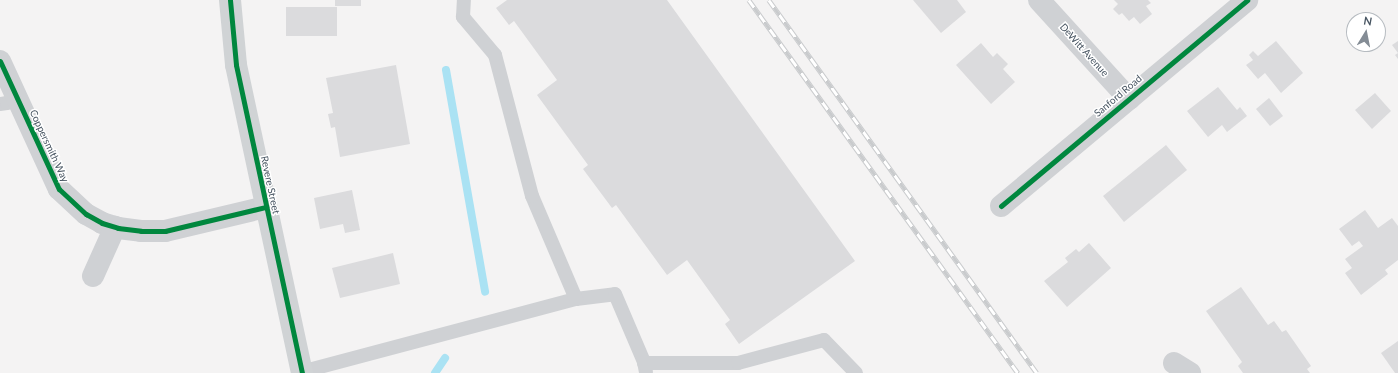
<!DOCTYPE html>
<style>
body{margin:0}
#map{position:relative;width:1398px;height:373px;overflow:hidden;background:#f4f3f3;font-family:Lato,sans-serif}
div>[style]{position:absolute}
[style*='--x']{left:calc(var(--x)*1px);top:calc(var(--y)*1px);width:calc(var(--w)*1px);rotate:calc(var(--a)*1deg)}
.stream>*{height:8px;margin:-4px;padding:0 4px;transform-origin:4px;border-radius:4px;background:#aae2f3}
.building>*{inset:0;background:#dbdbdd}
.lane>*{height:14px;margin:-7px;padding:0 7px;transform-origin:7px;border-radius:7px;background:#cfd1d4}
.street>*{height:22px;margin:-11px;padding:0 11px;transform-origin:11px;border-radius:11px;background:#cfd1d4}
.secondary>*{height:22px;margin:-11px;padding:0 11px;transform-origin:11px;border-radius:11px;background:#d0d3d5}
.rail>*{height:4.5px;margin-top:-2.25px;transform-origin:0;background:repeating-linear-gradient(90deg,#fff 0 9px,#c9cbcd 0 18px);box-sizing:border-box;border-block:1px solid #c9cbcd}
.cycleway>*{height:5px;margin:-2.5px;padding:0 2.5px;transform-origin:2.5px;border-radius:2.5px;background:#00873e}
span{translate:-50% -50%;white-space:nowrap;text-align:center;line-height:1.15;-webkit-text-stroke:3px #fff;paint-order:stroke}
.street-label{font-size:10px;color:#485562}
.north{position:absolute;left:1346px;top:12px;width:40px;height:40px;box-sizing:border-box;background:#fff;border:1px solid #b6bbc0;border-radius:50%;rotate:10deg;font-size:11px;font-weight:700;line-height:16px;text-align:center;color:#485562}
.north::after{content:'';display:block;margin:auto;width:14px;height:18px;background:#848c95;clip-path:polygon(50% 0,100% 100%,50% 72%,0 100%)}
</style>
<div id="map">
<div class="stream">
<div style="--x:446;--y:70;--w:225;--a:80"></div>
<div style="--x:435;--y:373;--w:18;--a:-56"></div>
</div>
<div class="building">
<div style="clip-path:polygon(335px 0,361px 0,361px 6px,335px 6px)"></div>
<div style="clip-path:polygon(507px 0,667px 0,855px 261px,739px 344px,725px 324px,730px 320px,687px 260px,667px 275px,616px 205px,612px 208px,583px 169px,588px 165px,537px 95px,557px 80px,514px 21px,509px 25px,496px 8px)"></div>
<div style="clip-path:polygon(913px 0,957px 0,966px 12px,941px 33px)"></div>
<div style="clip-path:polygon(1114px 0,1148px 0,1151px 3px,1146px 6px,1152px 14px,1140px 24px,1134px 17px,1129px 21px,1122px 13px,1119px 15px,1113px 9px,1118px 4px)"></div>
<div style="clip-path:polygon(286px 7px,337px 7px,337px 36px,286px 36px)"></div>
<div style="clip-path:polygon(1276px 41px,1303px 73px,1281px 93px,1265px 73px,1258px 79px,1246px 65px,1253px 60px,1249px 55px,1253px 51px,1258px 56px)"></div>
<div style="clip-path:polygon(1398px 41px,1398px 59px,1395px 55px,1398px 53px,1392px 45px)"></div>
<div style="clip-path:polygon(981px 43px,993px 57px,997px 53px,1008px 64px,1003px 69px,1015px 82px,991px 104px,956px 65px)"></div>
<div style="clip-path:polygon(396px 65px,410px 144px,340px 157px,335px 127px,331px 128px,328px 114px,333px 113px,326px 78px)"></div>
<div style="clip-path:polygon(1218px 87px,1237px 110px,1240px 107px,1247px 116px,1227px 132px,1222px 125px,1208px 137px,1187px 111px)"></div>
<div style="clip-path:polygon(1375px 93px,1391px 111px,1372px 129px,1355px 110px)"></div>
<div style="clip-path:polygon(1269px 98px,1283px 116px,1270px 126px,1256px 109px)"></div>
<div style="clip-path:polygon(1166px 145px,1187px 170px,1124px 222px,1103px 196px)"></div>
<div style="clip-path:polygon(352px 190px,360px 230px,345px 233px,343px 224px,320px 229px,314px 198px)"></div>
<div style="clip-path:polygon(1365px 210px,1378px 228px,1392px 218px,1398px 226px,1398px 260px,1385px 270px,1388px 274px,1361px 295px,1345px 273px,1352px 268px,1345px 259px,1363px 246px,1359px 241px,1352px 246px,1339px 229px)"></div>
<div style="clip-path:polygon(1089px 243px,1111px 268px,1067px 307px,1044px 281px,1068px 262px,1065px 258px,1076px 249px,1079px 252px)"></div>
<div style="clip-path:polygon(393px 253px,400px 284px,340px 298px,332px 268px)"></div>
<div style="clip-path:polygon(1241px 287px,1268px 325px,1274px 321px,1282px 332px,1286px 330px,1311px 366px,1307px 369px,1310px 373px,1243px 373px,1238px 366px,1242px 362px,1206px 311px)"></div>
<div style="clip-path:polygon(1398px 341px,1398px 373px,1395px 373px,1381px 353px)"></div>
</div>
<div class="lane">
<div style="--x:0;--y:104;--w:7;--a:-8"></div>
<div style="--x:7;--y:103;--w:11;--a:-27"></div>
<div style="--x:576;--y:299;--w:39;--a:-7"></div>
<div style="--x:615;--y:294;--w:74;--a:66.9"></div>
<div style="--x:644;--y:362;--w:10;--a:79"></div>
<div style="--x:644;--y:363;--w:94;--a:0"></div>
<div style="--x:738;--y:363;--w:89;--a:-15"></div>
<div style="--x:824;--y:340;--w:46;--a:45.9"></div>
<div style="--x:301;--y:372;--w:285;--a:-14.9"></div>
<div style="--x:576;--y:299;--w:112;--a:-113.1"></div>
<div style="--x:532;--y:196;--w:146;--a:-104.7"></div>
<div style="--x:495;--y:55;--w:50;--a:-130.1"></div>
<div style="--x:463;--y:17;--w:17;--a:-87"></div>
</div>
<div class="street">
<div style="--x:1039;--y:0;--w:134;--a:47.7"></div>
<div style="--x:0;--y:61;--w:141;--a:65.3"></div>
<div style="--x:59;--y:189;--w:37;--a:43"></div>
<div style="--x:86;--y:214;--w:18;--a:29"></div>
<div style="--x:102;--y:223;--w:17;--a:17"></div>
<div style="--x:118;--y:228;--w:23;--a:7"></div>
<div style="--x:141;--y:231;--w:24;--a:0"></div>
<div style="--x:165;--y:231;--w:104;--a:-13.4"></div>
<div style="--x:1001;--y:206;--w:321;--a:-39.9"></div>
<div style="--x:93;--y:276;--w:54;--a:-65.8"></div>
<div style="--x:1174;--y:363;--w:19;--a:32"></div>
</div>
<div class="secondary">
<div style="--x:230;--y:0;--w:65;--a:84.7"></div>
<div style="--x:236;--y:65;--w:315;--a:77.9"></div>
</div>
<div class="rail">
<div style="--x:749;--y:0;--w:460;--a:54.2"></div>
<div style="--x:769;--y:0;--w:459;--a:54.3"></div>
</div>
<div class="cycleway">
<div style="--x:230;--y:0;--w:65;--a:84.7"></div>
<div style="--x:236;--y:65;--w:315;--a:77.9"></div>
<div style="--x:0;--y:61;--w:141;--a:65.3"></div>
<div style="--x:59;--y:189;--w:37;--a:43"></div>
<div style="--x:86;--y:214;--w:18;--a:29"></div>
<div style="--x:102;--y:223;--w:17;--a:17"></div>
<div style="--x:118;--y:228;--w:23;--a:7"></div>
<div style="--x:141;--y:231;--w:24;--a:0"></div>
<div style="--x:165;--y:231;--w:104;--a:-13.4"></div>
<div style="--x:1001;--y:206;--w:321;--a:-39.9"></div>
</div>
<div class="street-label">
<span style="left:1084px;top:50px;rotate:48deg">DeWitt Avenue</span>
<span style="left:1118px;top:96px;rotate:-40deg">Sanford Road</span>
<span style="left:49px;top:146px;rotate:65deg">Coppersmith Way</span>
<span style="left:270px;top:185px;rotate:78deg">Revere Street</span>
</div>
<div class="north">N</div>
</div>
